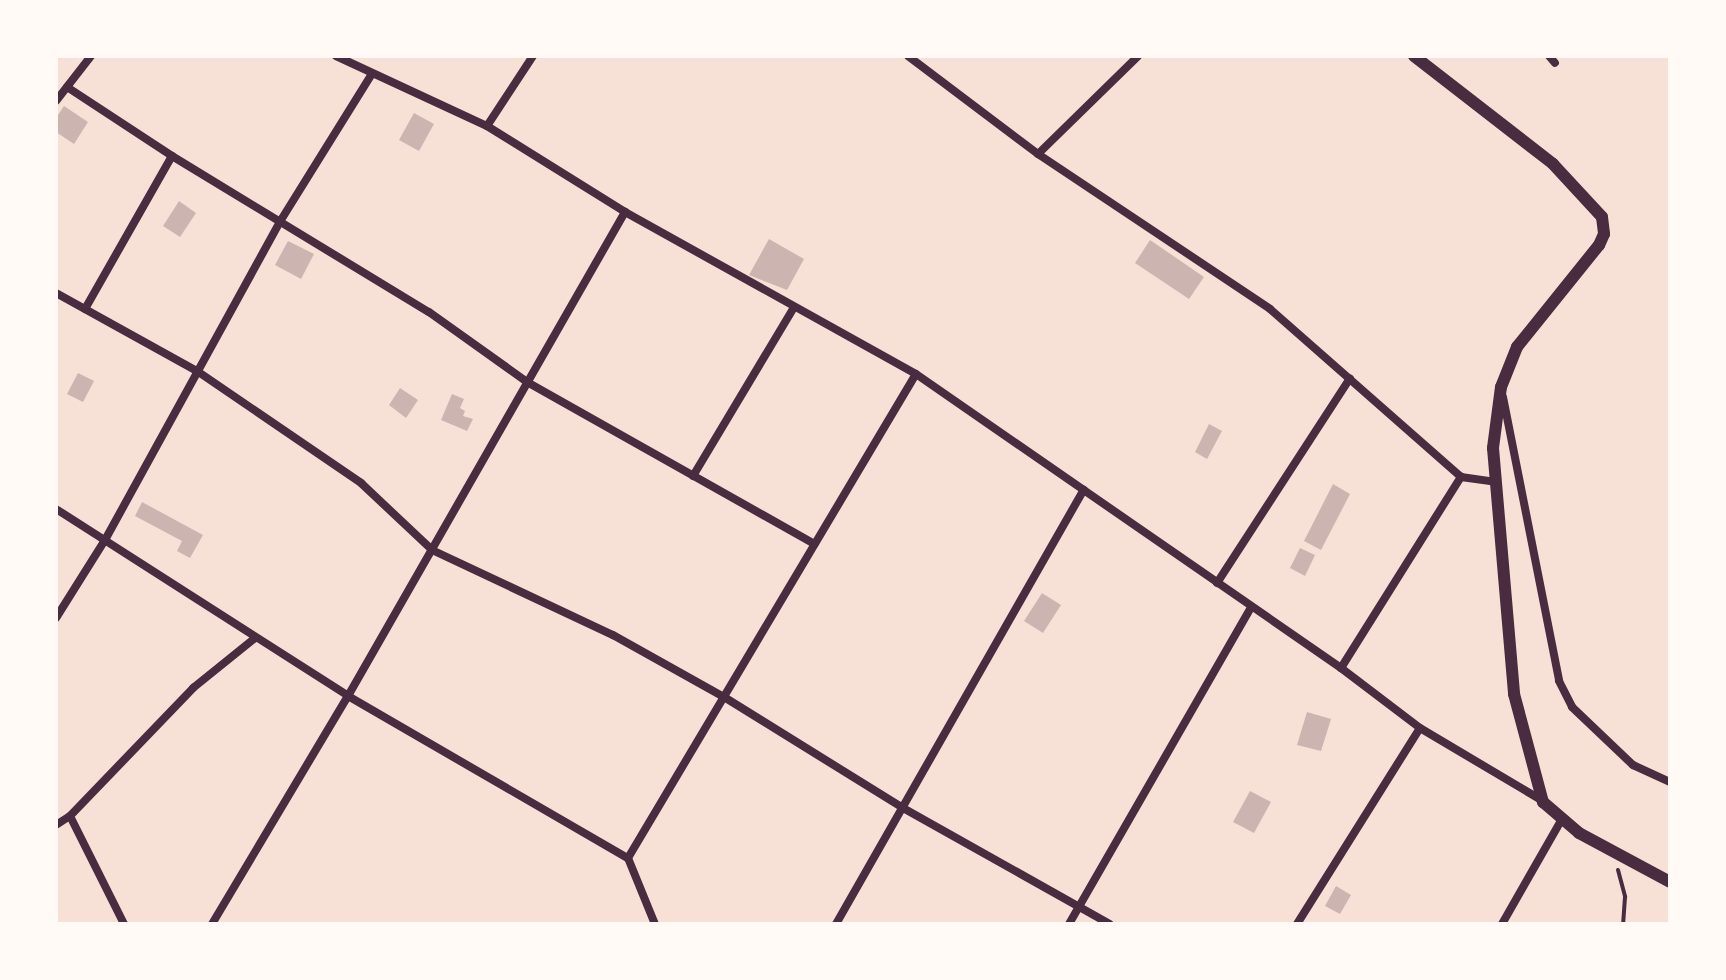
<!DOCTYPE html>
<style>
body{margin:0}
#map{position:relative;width:1726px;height:980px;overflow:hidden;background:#f7e1d7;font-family:Ubuntu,sans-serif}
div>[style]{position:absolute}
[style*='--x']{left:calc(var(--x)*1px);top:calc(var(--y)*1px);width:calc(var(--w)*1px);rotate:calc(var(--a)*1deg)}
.building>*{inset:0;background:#ccb4b1}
.path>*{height:4px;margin:-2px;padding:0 2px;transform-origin:2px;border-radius:2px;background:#4a2c40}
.minor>*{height:8px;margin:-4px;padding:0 4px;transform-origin:4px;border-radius:4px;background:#4a2c40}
.tertiary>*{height:12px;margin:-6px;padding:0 6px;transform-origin:6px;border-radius:6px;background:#4a2c40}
span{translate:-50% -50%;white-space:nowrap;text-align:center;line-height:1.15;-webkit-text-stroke:8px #fffaf5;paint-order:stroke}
.frame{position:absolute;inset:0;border:58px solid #fffaf5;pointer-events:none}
</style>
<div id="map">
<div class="building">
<div style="clip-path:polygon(64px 106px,88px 122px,74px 144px,56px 132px,56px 118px)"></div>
<div style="clip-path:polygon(414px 113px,434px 124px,419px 151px,399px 140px)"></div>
<div style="clip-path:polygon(179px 201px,196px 213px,180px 237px,163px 226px)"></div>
<div style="clip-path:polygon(769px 239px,804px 259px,787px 290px,749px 275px)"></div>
<div style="clip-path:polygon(1150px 240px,1204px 277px,1189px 299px,1135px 263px)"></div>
<div style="clip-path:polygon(288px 241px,314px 254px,301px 279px,275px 265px)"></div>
<div style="clip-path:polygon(78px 373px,94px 381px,83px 402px,67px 394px)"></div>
<div style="clip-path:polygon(400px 388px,418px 400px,406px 418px,389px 405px)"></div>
<div style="clip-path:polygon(452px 394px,464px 399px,460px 408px,465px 411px,463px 416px,473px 419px,467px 431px,441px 420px)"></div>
<div style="clip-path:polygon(1209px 424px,1222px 431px,1207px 459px,1195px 452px)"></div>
<div style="clip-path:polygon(1333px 484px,1350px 494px,1321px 550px,1304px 541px)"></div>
<div style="clip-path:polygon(142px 502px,203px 535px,190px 558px,177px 551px,182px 541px,135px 516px)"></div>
<div style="clip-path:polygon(1300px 548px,1315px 555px,1305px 576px,1290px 568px)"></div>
<div style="clip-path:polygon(1042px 593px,1061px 605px,1043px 633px,1024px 621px)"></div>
<div style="clip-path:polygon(1307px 712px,1331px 719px,1321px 751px,1297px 745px)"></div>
<div style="clip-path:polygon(1250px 791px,1271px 802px,1254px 833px,1233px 822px)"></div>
<div style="clip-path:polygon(1336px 886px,1351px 895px,1340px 914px,1325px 906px)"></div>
</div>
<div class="path">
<div style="--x:1618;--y:870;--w:28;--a:75"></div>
<div style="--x:1625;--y:897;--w:27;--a:94"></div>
</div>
<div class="minor">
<div style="--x:336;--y:56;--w:166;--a:24.9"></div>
<div style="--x:487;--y:126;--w:163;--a:31.9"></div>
<div style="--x:625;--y:212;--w:333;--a:29.1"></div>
<div style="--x:916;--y:374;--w:517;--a:34.67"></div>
<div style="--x:1341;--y:668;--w:99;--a:37.2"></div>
<div style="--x:1420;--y:728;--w:143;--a:30.7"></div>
<div style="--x:908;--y:56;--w:163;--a:37"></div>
<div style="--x:1038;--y:154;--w:279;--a:33.7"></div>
<div style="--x:1270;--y:309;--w:254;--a:41.3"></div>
<div style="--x:1461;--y:477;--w:35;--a:8"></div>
<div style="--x:1549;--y:56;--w:9;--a:49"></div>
<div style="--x:67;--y:87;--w:126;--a:33.3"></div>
<div style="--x:172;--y:156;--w:301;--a:31.3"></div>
<div style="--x:429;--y:312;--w:120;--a:35.5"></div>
<div style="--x:527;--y:382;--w:330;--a:29.4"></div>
<div style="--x:56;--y:101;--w:57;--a:-52.1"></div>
<div style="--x:487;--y:126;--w:84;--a:-56.7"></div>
<div style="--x:1038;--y:154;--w:140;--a:-44.4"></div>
<div style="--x:56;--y:293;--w:161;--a:29"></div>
<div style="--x:197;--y:371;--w:199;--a:34.3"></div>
<div style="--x:361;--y:483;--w:98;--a:43.3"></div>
<div style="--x:432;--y:550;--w:200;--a:25.2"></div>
<div style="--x:613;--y:635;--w:127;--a:29.2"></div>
<div style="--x:724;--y:697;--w:211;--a:31.8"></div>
<div style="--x:903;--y:808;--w:237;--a:29.3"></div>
<div style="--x:85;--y:309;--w:176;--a:-60.4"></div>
<div style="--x:1503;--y:397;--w:289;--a:78.8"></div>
<div style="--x:1559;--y:681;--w:29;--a:63"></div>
<div style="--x:1572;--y:707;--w:84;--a:43.6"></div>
<div style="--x:1633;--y:765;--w:41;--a:24.7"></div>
<div style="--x:693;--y:476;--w:197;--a:-59.1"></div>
<div style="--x:56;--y:509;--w:347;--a:32.6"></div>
<div style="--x:348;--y:696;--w:323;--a:30.1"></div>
<div style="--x:628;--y:858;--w:71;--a:67.8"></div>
<div style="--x:1217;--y:583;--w:244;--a:-57"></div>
<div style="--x:56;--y:618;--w:92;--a:-57.9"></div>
<div style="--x:105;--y:540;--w:365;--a:-61.2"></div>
<div style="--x:281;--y:220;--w:172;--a:-58.1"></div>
<div style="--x:1341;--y:668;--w:226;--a:-57.9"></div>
<div style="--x:70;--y:816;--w:178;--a:-46.1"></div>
<div style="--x:193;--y:688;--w:80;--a:-38.9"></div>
<div style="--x:56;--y:825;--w:17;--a:-33"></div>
<div style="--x:70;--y:816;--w:121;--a:63.4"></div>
<div style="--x:628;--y:858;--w:563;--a:-59.25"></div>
<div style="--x:212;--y:924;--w:265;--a:-59.2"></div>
<div style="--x:348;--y:696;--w:558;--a:-60.22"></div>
<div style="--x:836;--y:924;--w:500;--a:-60.3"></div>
<div style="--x:1069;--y:924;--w:365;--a:-60.1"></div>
<div style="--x:1297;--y:924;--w:231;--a:-57.9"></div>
<div style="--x:1502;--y:924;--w:121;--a:-60.3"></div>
</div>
<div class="tertiary">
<div style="--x:1414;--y:56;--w:176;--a:37.8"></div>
<div style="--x:1553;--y:164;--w:72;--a:47.2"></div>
<div style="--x:1602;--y:217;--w:17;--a:83"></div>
<div style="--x:1604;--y:234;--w:12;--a:114"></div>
<div style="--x:1599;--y:245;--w:131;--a:128.8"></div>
<div style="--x:1517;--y:347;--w:43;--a:111.8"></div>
<div style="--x:1501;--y:387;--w:62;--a:97.5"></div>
<div style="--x:1493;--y:448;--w:247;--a:85.1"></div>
<div style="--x:1514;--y:694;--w:112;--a:75"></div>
<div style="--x:1543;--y:802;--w:48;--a:40.7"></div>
<div style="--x:1579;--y:833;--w:103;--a:28.3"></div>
</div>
<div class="frame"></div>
</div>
